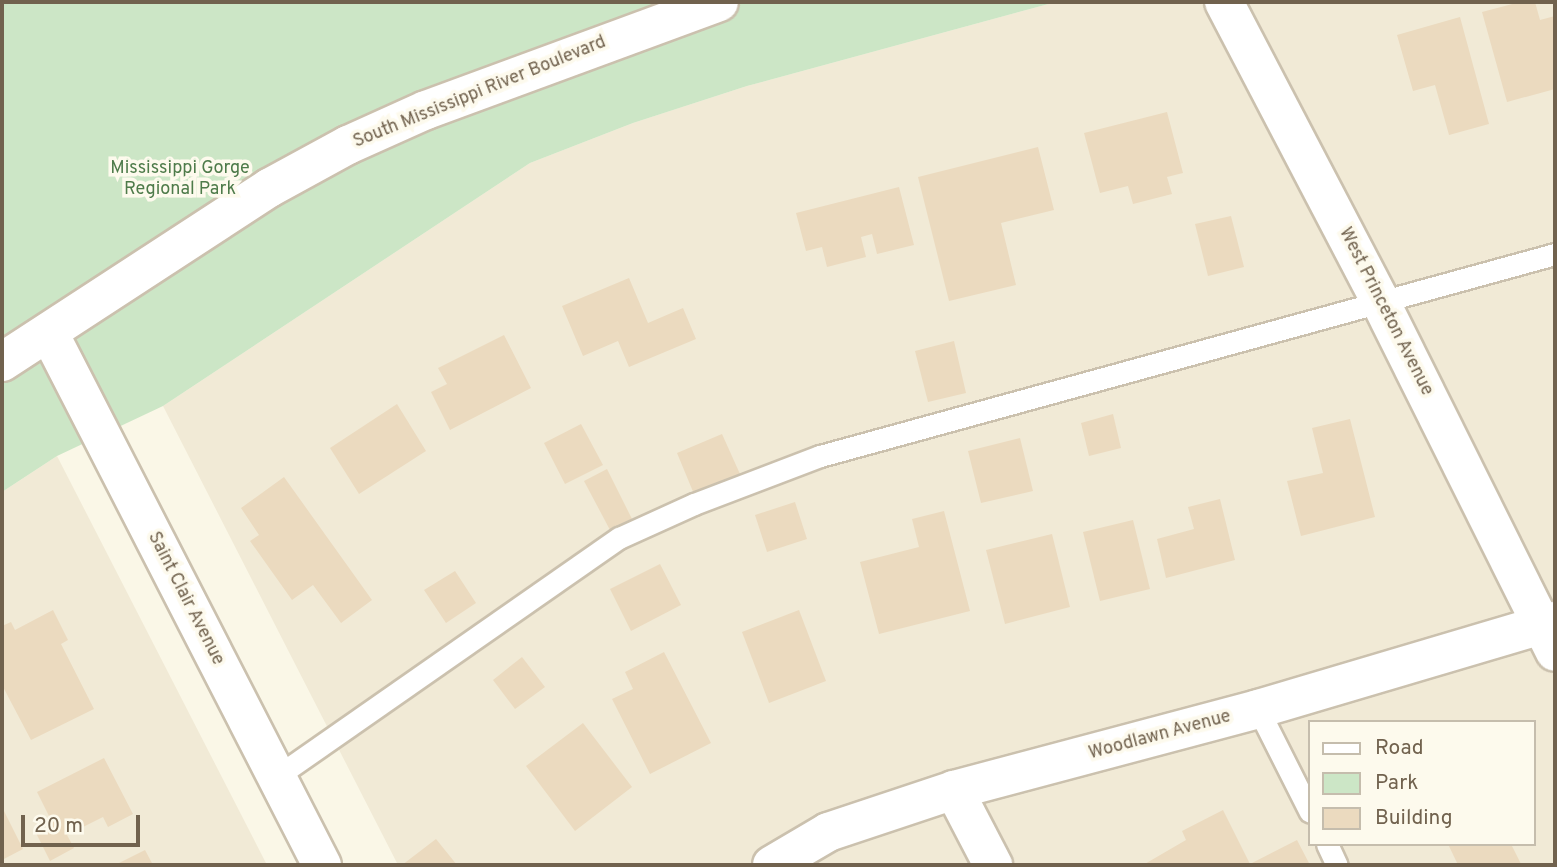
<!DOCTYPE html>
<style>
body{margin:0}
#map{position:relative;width:1557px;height:867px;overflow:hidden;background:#faf7e7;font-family:Overpass,sans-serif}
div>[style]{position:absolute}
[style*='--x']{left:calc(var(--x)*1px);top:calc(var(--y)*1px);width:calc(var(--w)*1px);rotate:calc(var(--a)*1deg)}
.residential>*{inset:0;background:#f1ead6}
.green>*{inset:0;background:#cce6c6}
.building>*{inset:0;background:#ebdabf}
.roads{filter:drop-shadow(2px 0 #cbc1ae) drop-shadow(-2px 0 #cbc1ae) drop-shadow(0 2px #cbc1ae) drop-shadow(0 -2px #cbc1ae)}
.service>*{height:21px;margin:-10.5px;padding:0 10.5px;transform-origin:10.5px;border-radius:10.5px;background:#fff}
.minor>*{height:38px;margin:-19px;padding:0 19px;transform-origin:19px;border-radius:19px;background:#fff}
.tertiary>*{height:38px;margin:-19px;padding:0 19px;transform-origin:19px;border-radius:19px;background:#fff}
span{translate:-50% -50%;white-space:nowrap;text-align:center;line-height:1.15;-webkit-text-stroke:7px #fdfaed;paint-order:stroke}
.street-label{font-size:18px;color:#71624e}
.park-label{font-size:18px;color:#4e7b4a}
.frame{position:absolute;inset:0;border:4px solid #71624e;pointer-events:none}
.legend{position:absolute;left:1308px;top:720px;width:228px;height:126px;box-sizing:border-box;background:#fdfaed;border:2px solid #c5bdad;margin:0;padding:9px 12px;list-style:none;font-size:21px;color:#71624e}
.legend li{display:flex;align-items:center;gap:14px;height:35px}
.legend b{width:35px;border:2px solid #c5bdad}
.scale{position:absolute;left:21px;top:815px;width:119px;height:32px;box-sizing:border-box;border:4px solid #71624e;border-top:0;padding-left:9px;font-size:21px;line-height:24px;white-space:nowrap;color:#71624e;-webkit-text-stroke:5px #fdfaed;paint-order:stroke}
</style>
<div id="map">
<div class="residential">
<div style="clip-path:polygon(evenodd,1056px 2px,1555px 2px,1555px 865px,398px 865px,163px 406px,530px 163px,633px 123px,747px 86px,1056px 2px,1310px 722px,1534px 722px,1534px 844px,1310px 844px,1310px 722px)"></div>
<div style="clip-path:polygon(57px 456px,267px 865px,2px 865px,2px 492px)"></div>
</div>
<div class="green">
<div style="clip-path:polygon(2px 2px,1056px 2px,747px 86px,633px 123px,530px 163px,163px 406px,57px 456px,2px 492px)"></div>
</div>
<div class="building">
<div style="clip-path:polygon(1520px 2px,1535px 2px,1540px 20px,1555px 16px,1555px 89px,1507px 102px,1482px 12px)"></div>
<div style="clip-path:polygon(1460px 17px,1489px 124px,1449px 135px,1435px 85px,1413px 91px,1397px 35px)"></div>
<div style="clip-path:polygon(1167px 112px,1183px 173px,1167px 177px,1172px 194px,1133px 204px,1128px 186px,1100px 193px,1084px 133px)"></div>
<div style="clip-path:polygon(1038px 147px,1054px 210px,1001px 223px,1016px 285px,949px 301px,918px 177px)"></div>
<div style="clip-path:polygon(899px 187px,914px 245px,877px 254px,872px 234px,861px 237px,866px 257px,827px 267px,822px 247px,806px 251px,796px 213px)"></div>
<div style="clip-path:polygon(1231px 216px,1244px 267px,1208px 276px,1195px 224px)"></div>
<div style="clip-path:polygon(629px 278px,648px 323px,683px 308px,696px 339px,629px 367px,618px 341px,583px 356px,562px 306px)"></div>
<div style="clip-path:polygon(504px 335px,531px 388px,450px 430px,431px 392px,447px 384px,438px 368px)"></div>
<div style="clip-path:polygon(954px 341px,966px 393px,928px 402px,915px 351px)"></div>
<div style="clip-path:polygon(397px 404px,426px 451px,359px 494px,330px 448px)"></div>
<div style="clip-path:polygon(1113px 414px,1121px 448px,1089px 456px,1081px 423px)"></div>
<div style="clip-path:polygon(1350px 419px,1375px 517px,1301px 536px,1287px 481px,1323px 473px,1312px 428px)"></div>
<div style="clip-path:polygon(581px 424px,603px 465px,565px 484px,544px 443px)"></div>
<div style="clip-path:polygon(722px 434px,740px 474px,694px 494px,677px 453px)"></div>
<div style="clip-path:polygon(1020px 438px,1033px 491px,981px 503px,968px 451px)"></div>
<div style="clip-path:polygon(607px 469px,632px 519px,610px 530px,584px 481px)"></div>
<div style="clip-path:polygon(284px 477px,372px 600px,341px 623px,313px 585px,292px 600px,250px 541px,259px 535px,241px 508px)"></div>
<div style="clip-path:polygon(1220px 499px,1235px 560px,1166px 578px,1157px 539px,1194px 529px,1188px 507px)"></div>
<div style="clip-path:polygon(795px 502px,807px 539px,767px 552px,755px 515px)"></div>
<div style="clip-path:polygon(944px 511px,970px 611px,879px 634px,860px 562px,919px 547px,912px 519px)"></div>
<div style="clip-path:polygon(1133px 520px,1150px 589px,1100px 601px,1083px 532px)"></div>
<div style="clip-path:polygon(1052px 534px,1070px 607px,1005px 624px,986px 550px)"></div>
<div style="clip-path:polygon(660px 564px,681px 605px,631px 631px,610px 589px)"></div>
<div style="clip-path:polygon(455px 571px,476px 603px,446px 623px,424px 590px)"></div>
<div style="clip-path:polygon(53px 610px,68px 640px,61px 644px,94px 709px,31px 740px,2px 685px,2px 626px,11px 622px,15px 630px)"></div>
<div style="clip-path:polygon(799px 610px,826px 681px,769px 703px,742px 632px)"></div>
<div style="clip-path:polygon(664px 652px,711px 743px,650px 774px,612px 699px,633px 689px,625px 672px)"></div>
<div style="clip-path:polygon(522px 657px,545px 687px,515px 709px,493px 680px)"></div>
<div style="clip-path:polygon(583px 723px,632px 787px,575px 831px,526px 766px)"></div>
<div style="clip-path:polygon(104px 758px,133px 814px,108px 827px,103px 817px,67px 835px,74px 848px,50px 861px,36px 833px,53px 824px,37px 792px)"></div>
<div style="clip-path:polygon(2px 807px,23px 849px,2px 860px)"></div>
<div style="clip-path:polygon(1223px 810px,1250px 864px,1297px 840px,1310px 865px,1143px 865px,1186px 840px,1182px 831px)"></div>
<div style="clip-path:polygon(436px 839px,457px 865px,402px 865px)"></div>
<div style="clip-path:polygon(1448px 844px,1511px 844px,1521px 864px,1458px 865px)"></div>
<div style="clip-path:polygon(145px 850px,153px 865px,115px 865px)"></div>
</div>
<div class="roads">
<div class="service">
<div style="--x:1258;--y:709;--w:115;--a:63.2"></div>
<div style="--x:276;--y:777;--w:418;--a:-34.9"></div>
<div style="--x:619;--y:538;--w:82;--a:-24.4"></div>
<div style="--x:694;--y:504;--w:135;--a:-20.9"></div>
<div style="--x:820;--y:456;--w:762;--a:-15.37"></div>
<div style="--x:1327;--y:844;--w:23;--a:65"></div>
</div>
<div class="minor">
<div style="--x:1224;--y:2;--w:335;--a:62.4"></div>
<div style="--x:1379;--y:299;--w:394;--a:63.5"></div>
<div style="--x:954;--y:790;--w:85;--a:62.5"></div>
<div style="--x:772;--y:865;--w:65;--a:-30.5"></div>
<div style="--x:828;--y:832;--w:133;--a:-18.4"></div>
<div style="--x:954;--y:790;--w:315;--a:-14.9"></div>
<div style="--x:1258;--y:709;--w:310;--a:-16.5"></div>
</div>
<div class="tertiary">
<div style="--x:49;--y:333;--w:598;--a:62.84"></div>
<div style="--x:2;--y:362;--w:319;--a:-33.1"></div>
<div style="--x:269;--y:188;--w:90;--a:-28.6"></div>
<div style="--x:348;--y:145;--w:85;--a:-24.2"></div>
<div style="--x:426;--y:110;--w:312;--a:-20.2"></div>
</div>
</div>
<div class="street-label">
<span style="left:480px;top:93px;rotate:-22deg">South Mississippi River Boulevard</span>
<span style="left:1385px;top:312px;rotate:63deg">West Princeton Avenue</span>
<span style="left:185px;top:599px;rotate:63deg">Saint Clair Avenue</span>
<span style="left:1160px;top:736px;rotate:-15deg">Woodlawn Avenue</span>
</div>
<div class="park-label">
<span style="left:180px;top:180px">Mississippi Gorge<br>Regional Park</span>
</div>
<div class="frame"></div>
<ul class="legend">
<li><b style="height:9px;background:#fff"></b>Road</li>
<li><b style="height:19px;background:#cce6c6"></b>Park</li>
<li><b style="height:19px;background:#ebdabf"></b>Building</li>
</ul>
<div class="scale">20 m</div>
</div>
